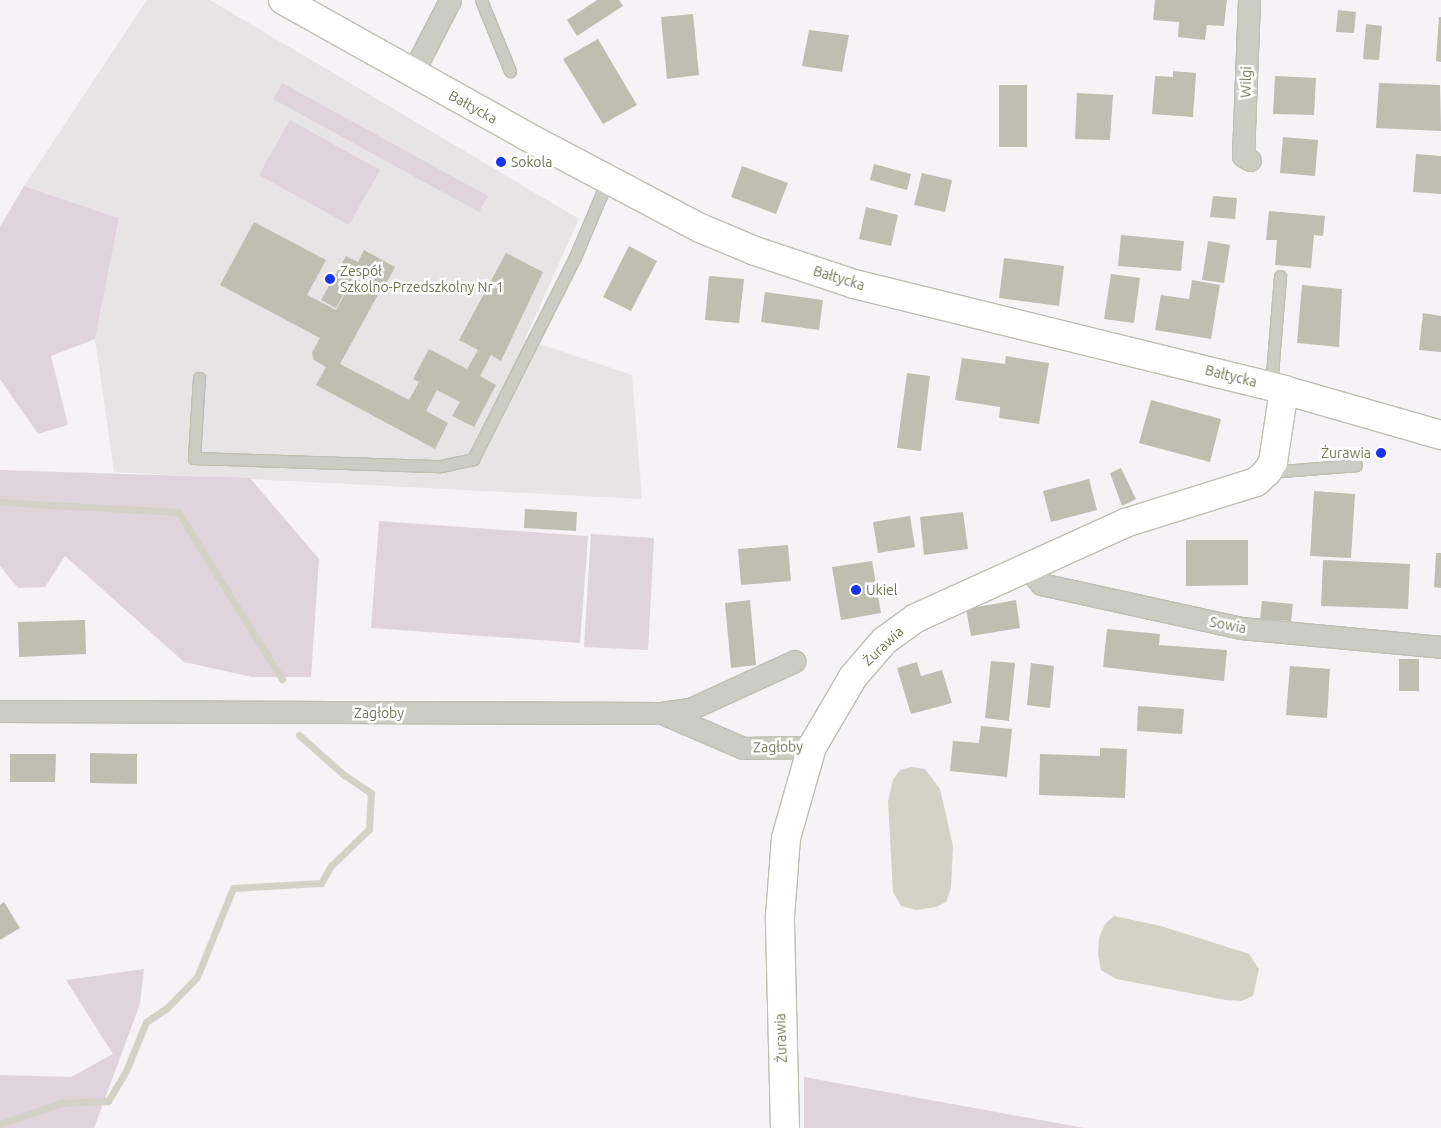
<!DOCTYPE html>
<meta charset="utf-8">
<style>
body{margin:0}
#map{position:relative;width:1441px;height:1128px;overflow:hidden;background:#f6f3f7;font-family:Ubuntu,sans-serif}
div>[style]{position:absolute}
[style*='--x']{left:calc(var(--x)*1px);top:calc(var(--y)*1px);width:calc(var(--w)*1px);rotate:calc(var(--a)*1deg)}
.built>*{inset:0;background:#e6e4e5}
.green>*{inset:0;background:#dfd4dc}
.water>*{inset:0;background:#d3d2c6}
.stream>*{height:7px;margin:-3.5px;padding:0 3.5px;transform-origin:3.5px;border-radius:3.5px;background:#d3d2c6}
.building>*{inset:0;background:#bebeb1}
.roads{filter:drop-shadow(1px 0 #bebfb3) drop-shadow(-1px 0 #bebfb3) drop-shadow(0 1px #bebfb3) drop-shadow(0 -1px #bebfb3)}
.lane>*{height:11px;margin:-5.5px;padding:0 5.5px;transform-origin:5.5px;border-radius:5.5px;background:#cbccc4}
.street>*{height:21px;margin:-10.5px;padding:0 10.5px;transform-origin:10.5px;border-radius:10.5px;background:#cbccc4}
.secondary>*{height:28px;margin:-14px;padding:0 14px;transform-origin:14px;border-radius:14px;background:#fff}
.dots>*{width:14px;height:14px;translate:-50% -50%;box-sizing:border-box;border:2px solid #fff;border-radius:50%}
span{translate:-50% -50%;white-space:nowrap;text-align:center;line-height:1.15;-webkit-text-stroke:5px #fff;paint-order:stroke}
.street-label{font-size:14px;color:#737557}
.poi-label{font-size:14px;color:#737557}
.left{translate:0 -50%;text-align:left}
.right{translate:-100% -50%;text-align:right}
</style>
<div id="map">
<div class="built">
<div style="clip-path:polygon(147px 0,210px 0,579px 219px,525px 339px,632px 375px,642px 499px,114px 472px,95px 339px,119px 218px,24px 186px)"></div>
</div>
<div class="green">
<div style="clip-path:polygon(282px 83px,488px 196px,479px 212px,273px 99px)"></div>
<div style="clip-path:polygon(290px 120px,380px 170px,349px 225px,259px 175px)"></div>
<div style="clip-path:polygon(24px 186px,119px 218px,95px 339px,51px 356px,68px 425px,38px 434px,0 379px,0 227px)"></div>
<div style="clip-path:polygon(0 470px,250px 478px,319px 559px,311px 677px,252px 677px,184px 662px,65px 556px,45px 587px,18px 588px,0 566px)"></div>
<div style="clip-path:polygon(379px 521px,588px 536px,580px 643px,371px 628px)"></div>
<div style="clip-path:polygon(591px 534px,654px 538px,648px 650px,584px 647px)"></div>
<div style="clip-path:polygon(144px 969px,140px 1004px,94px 1128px,0 1128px,0 1075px,71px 1077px,113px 1054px,66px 980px)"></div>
<div style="clip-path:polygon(804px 1077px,1084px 1128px,804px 1128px)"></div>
</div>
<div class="water">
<div style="clip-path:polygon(911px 767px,925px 769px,940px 789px,953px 846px,951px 888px,946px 902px,936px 907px,916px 910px,901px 906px,893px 892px,888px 801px,893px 780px,900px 770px)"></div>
<div style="clip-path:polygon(1114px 916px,1161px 926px,1249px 954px,1259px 969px,1253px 996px,1241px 1001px,1226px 1000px,1116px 979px,1101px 970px,1098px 955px,1099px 938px,1105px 924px)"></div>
</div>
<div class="stream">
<div style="--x:0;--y:502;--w:178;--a:3.2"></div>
<div style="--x:178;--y:512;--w:197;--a:58.1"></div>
<div style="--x:0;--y:1124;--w:65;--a:-19"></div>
<div style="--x:61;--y:1103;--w:47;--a:-2.4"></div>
<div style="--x:108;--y:1101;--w:35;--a:-59"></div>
<div style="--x:126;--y:1071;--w:53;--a:-67.8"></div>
<div style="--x:146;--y:1022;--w:25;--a:-34"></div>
<div style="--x:167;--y:1008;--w:43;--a:-45.9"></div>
<div style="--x:197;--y:977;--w:96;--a:-68"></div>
<div style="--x:233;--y:888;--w:88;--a:-3.3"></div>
<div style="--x:321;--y:883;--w:20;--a:-60"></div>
<div style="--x:331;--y:866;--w:53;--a:-44.2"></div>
<div style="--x:369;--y:829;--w:36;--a:-87"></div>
<div style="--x:371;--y:793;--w:32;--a:-146"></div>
<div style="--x:344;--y:775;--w:60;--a:-138.4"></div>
</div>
<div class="building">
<div style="clip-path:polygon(597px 0,619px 0,623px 6px,577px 36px,567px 20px)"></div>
<div style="clip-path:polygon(1155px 0,1227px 0,1224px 26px,1207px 25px,1205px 40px,1178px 37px,1179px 22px,1153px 20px)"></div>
<div style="clip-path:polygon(1338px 10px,1356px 12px,1354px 33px,1336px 32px)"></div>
<div style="clip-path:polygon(693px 14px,699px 75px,667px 79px,661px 17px)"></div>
<div style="clip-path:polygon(1439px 17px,1441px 17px,1441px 62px,1436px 61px)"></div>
<div style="clip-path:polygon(1366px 24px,1382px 26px,1379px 60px,1363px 59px)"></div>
<div style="clip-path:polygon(809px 30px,849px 35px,842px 72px,802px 66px)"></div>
<div style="clip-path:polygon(598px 39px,637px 105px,603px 124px,563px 59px)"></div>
<div style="clip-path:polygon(1173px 71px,1196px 73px,1193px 117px,1152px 114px,1155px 76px,1173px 77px)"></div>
<div style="clip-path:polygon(1275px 76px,1316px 78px,1314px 115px,1273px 114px)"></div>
<div style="clip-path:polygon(1379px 83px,1440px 85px,1441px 131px,1376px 128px)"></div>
<div style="clip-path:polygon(999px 85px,1027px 85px,1027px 147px,999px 147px)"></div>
<div style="clip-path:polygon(1077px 93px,1113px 95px,1110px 140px,1075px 139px)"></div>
<div style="clip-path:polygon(1283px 137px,1318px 140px,1315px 176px,1280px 173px)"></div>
<div style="clip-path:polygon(1416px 154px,1441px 156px,1441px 194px,1413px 192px)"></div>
<div style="clip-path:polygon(874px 164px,911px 174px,907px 190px,870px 180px)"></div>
<div style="clip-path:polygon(742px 166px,788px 183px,776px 214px,731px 197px)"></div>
<div style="clip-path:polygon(922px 173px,952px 180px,945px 212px,914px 205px)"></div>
<div style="clip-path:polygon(1213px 196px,1237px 198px,1235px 219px,1210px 217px)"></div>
<div style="clip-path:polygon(866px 207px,898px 215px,891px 246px,859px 239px)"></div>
<div style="clip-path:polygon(1269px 211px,1325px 216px,1323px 236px,1314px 235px,1311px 268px,1275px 265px,1277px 240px,1266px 240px)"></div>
<div style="clip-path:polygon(254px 222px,326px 260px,307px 295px,336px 310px,354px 277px,380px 291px,340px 364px,409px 400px,419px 382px,413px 379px,429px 349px,467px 369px,478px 350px,459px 340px,506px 253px,543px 272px,501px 361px,491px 355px,480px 376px,496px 385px,474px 427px,452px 416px,460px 402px,437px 390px,426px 411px,448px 423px,435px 449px,316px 385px,326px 367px,314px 360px,312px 353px,320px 338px,220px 285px)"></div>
<div style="clip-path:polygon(1121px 235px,1184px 241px,1181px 271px,1118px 266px)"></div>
<div style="clip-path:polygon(1208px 241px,1230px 245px,1224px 283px,1202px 280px)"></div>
<div style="clip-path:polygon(629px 246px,657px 261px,631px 311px,603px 297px)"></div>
<div style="clip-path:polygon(364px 250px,395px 267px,383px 289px,354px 275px,336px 308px,321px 300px,346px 256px,358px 262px)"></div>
<div style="clip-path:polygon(1004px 258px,1064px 266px,1059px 306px,999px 298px)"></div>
<div style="clip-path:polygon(1111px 274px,1140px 278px,1134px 323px,1104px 319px)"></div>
<div style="clip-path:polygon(709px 276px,744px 279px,739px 323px,705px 320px)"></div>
<div style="clip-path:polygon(1192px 280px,1220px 285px,1211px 339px,1155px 330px,1161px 295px,1189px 299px)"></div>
<div style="clip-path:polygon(1302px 285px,1342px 289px,1339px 347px,1297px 343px)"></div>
<div style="clip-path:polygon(765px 292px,823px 300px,819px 330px,761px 322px)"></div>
<div style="clip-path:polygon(1423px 313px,1441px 316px,1441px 352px,1419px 350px)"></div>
<div style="clip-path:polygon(1006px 356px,1049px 363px,1039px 424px,999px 418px,1000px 407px,955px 400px,962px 358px,1005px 364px)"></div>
<div style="clip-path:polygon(907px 373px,930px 376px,921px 451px,897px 448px)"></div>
<div style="clip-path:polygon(1151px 400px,1221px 419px,1210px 462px,1139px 443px)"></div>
<div style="clip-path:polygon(1121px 468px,1136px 499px,1122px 506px,1110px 473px)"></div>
<div style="clip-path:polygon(1089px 479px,1097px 510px,1051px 522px,1043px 491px)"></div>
<div style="clip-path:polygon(1314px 491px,1355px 494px,1351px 558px,1310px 556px)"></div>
<div style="clip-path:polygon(525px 509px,577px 512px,576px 531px,524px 528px)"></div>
<div style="clip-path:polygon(963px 512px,968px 549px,924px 555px,920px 517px)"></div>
<div style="clip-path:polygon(910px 516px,915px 547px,878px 553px,873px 522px)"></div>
<div style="clip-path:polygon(1186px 540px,1248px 540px,1248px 585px,1186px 586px)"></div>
<div style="clip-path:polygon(788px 545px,791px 581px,741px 585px,738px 549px)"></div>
<div style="clip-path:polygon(1436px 553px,1441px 553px,1441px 588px,1434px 587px)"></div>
<div style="clip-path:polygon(1323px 560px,1410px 564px,1408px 609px,1321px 606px)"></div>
<div style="clip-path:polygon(872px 561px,881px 613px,841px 620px,832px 567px)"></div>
<div style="clip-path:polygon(750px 600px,756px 665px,731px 668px,725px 603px)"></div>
<div style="clip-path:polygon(1016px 600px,1020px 628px,971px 636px,966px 609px)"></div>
<div style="clip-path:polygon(1262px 601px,1293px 604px,1291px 621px,1260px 619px)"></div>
<div style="clip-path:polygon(85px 620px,86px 654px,19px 657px,18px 622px)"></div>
<div style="clip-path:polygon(1107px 629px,1160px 634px,1159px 645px,1227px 650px,1224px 681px,1103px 667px)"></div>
<div style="clip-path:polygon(1399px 659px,1419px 659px,1419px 691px,1399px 691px)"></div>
<div style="clip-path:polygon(991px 661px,1015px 663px,1009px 721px,985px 718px)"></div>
<div style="clip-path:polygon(917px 662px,921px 676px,942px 670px,952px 703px,911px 714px,897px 668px)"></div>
<div style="clip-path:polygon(1031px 663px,1054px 666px,1050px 708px,1027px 705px)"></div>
<div style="clip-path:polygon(1290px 666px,1330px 669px,1327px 718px,1286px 715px)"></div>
<div style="clip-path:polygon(1138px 706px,1184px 709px,1182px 734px,1137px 731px)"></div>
<div style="clip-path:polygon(981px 726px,1012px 729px,1007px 777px,950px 771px,953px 741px,979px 743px)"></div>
<div style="clip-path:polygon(1100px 748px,1127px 749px,1125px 798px,1039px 795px,1040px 754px,1100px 756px)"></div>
<div style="clip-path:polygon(90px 753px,137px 754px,137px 784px,90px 783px)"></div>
<div style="clip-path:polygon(10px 754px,56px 754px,55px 782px,10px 782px)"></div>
<div style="clip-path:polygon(4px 902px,20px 928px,0 940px,0 905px)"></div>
</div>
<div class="roads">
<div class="lane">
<div style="--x:481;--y:0;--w:77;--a:67.8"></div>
<div style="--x:199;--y:378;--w:80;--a:93.6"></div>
<div style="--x:194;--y:458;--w:247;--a:1.9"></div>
<div style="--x:441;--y:466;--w:33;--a:-12"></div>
<div style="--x:473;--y:459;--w:226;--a:-63.2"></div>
<div style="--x:575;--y:257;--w:85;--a:-67.1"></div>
<div style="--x:1271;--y:386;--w:110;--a:-85.3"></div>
<div style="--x:1268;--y:472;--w:88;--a:-4.5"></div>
</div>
<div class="street">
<div style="--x:1249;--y:0;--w:156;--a:92.2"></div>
<div style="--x:1243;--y:156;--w:8;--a:30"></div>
<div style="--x:413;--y:72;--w:81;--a:-62.8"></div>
<div style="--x:1027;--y:566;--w:23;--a:52"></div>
<div style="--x:1041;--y:584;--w:205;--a:12.4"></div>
<div style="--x:1241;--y:628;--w:201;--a:5.4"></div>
<div style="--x:0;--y:711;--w:661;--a:0.17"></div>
<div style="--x:661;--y:713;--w:29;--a:-8"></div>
<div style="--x:690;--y:709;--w:115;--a:-24.6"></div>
<div style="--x:662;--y:713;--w:88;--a:23.4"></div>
<div style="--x:743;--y:748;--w:69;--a:-0.8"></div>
</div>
<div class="secondary">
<div style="--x:283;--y:0;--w:278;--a:29.2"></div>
<div style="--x:526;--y:136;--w:197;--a:27.9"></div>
<div style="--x:700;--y:228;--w:60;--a:22.7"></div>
<div style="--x:755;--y:251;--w:104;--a:18.4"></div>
<div style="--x:854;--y:284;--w:443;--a:13.8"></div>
<div style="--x:1284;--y:390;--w:163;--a:16"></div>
<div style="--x:785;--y:1128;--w:212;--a:-91.4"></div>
<div style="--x:780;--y:916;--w:78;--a:-85.6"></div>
<div style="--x:786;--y:838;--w:95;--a:-74.1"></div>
<div style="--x:812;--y:747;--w:81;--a:-59.6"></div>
<div style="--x:853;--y:677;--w:48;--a:-49.3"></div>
<div style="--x:884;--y:641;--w:39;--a:-36"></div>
<div style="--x:916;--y:618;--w:230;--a:-24.4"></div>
<div style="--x:1125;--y:523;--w:137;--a:-17.4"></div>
<div style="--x:1256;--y:482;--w:15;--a:-42"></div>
<div style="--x:1267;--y:472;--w:12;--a:-59"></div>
<div style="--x:1273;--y:462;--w:73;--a:-81.3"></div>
</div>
</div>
<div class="dots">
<div style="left:501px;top:162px;background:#1632f4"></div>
<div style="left:330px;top:279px;background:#1632f4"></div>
<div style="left:1381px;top:453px;background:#1632f4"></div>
<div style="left:856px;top:590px;background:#1632f4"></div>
</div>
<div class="street-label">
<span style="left:1246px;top:82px;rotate:-88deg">Wilgi</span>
<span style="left:473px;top:107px;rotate:29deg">Bałtycka</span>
<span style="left:839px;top:278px;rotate:17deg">Bałtycka</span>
<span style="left:1231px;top:376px;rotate:14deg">Bałtycka</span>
<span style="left:1228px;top:625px;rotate:11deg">Sowia</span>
<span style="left:883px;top:646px;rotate:-43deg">Żurawia</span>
<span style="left:379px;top:713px">Zagłoby</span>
<span style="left:778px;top:747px;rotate:-1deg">Zagłoby</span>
<span style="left:781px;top:1038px;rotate:-92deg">Żurawia</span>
</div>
<div class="poi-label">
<span class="left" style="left:511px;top:162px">Sokola</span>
<span class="left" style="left:340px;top:279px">Zespół<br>Szkolno-Przedszkolny Nr 1</span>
<span class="right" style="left:1371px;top:453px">Żurawia</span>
<span class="left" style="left:866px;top:590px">Ukiel</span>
</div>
</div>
